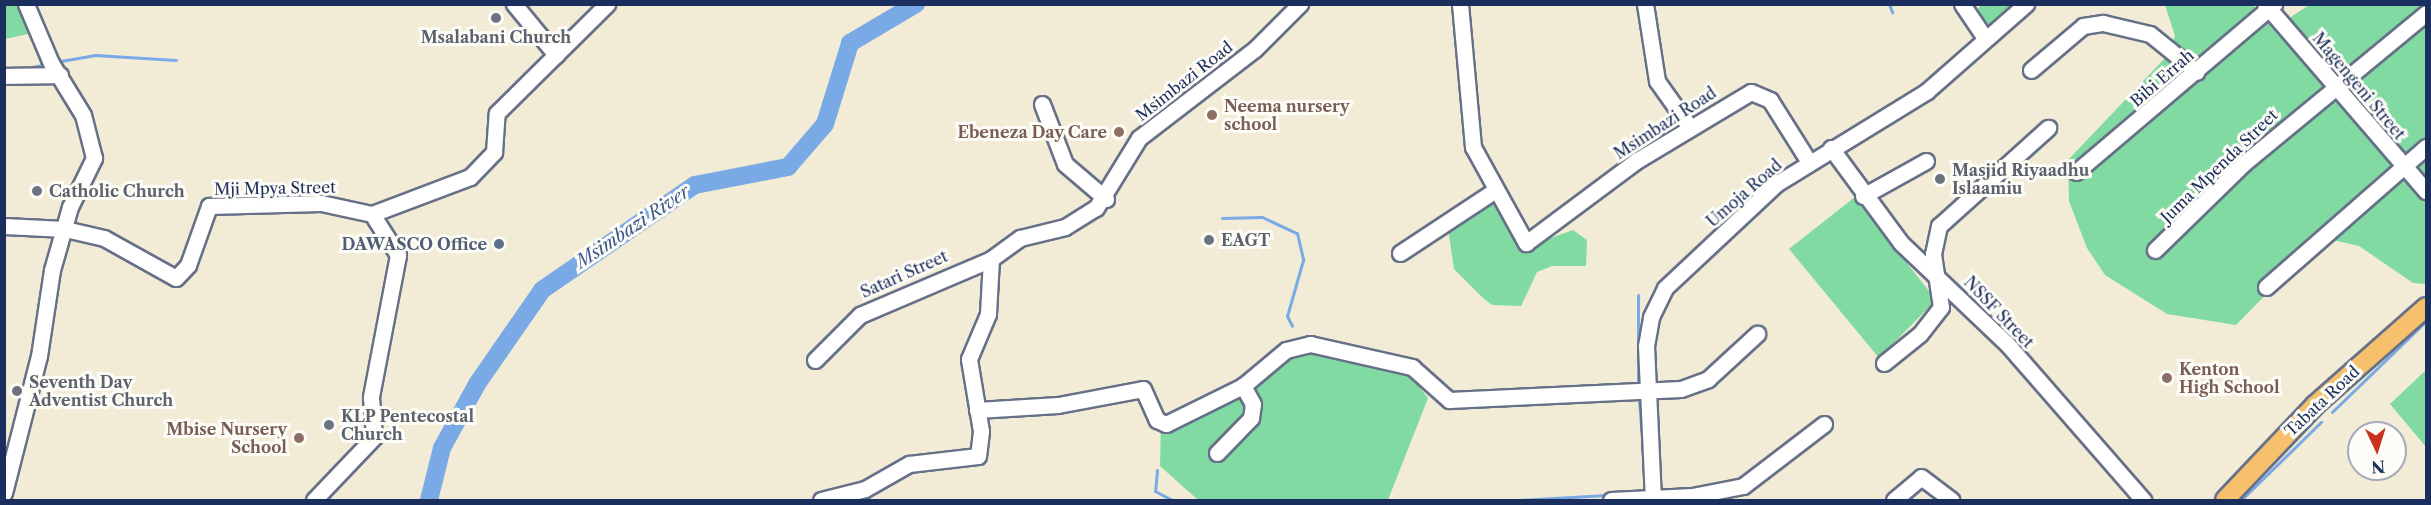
<!DOCTYPE html>
<style>
body{margin:0}
#map{position:relative;width:2431px;height:505px;overflow:hidden;background:#f2ecd6;font-family:"Libre Caslon Text",serif}
div>[style]{position:absolute}
[style*='--x']{left:calc(var(--x)*1px);top:calc(var(--y)*1px);width:calc(var(--w)*1px);rotate:calc(var(--a)*1deg)}
.green>*{inset:0;background:#80daa1}
.stream>*{height:3px;margin:-1.5px;padding:0 1.5px;transform-origin:1.5px;border-radius:1.5px;background:#7aaae5}
.river>*{height:18px;margin:-9px;padding:0 9px;transform-origin:9px;border-radius:9px;background:#7aaae5}
.roads{filter:drop-shadow(2px 0 #667188) drop-shadow(-2px 0 #667188) drop-shadow(0 2px #667188) drop-shadow(0 -2px #667188)}
.minor>*{height:15px;margin:-7.5px;padding:0 7.5px;transform-origin:7.5px;border-radius:7.5px;background:#fff}
.major>*{height:18px;margin:-9px;padding:0 9px;transform-origin:9px;border-radius:9px;background:#f7c06c}
.dots>*{width:16px;height:16px;translate:-50% -50%;box-sizing:border-box;border:3px solid #fdfcf7;border-radius:50%}
span{translate:-50% -50%;white-space:nowrap;text-align:center;line-height:1.15;-webkit-text-stroke:6px #fdfcf7;paint-order:stroke}
.worship-label{font-size:16px;color:#5b616d;font-weight:700}
.left{translate:0 -50%;text-align:left}
.street-label{font-size:16px;color:#1b2f5e}
.education-label{font-size:16px;color:#785e54;font-weight:700}
.right{translate:-100% -50%;text-align:right}
.service-label{font-size:16px;color:#4e5e75;font-weight:700}
.water-label{font-size:18px;color:#3c5a8d;font-style:italic}
.frame{position:absolute;inset:0;border:6px solid #1b2f5e;pointer-events:none}
.north{position:absolute;left:2347px;top:421px;width:60px;height:60px;box-sizing:border-box;background:#fdfcf7;border:2px solid #a3aaba;border-radius:50%;rotate:176deg;font-size:16px;font-weight:700;line-height:24px;text-align:center;color:#1b2f5e}
.north::after{content:'';display:block;margin:auto;width:21px;height:27px;background:#c8321e;clip-path:polygon(50% 0,100% 100%,50% 72%,0 100%)}
</style>
<div id="map">
<div class="green">
<div style="clip-path:polygon(5px 4px,17px 5px,28px 34px,5px 39px)"></div>
<div style="clip-path:polygon(1981px 5px,2013px 5px,1990px 26px,1977px 10px)"></div>
<div style="clip-path:polygon(2165px 5px,2253px 5px,2273px 29px,2309px 5px,2426px 5px,2426px 284px,2413px 283px,2359px 246px,2333px 240px,2301px 259px,2236px 325px,2167px 314px,2105px 275px,2087px 248px,2069px 201px,2068px 160px,2166px 57px,2175px 36px)"></div>
<div style="clip-path:polygon(1486px 186px,1498px 194px,1534px 244px,1573px 230px,1587px 240px,1586px 266px,1552px 266px,1537px 272px,1521px 306px,1492px 305px,1484px 299px,1454px 269px,1446px 215px)"></div>
<div style="clip-path:polygon(1855px 197px,1936px 300px,1879px 358px,1789px 249px)"></div>
<div style="clip-path:polygon(1299px 346px,1401px 363px,1428px 398px,1388px 500px,1198px 500px,1160px 466px,1161px 420px,1197px 418px)"></div>
<div style="clip-path:polygon(2426px 370px,2426px 447px,2390px 404px)"></div>
</div>
<div class="stream">
<div style="--x:1889;--y:4;--w:9;--a:69"></div>
<div style="--x:566;--y:34;--w:37;--a:-44"></div>
<div style="--x:55;--y:62;--w:41;--a:-9.9"></div>
<div style="--x:95;--y:55;--w:81;--a:3.5"></div>
<div style="--x:24;--y:69;--w:18;--a:-13"></div>
<div style="--x:42;--y:65;--w:23;--a:-108"></div>
<div style="--x:1222;--y:218;--w:40;--a:-1.4"></div>
<div style="--x:1262;--y:217;--w:38;--a:25"></div>
<div style="--x:1297;--y:233;--w:28;--a:77"></div>
<div style="--x:1303;--y:260;--w:58;--a:105.9"></div>
<div style="--x:1287;--y:316;--w:11;--a:63"></div>
<div style="--x:1638;--y:295;--w:89;--a:90"></div>
<div style="--x:1639;--y:400;--w:65;--a:85.6"></div>
<div style="--x:2332;--y:412;--w:131;--a:-44.1"></div>
<div style="--x:1157;--y:470;--w:21;--a:95"></div>
<div style="--x:1155;--y:491;--w:19;--a:28"></div>
<div style="--x:1519;--y:500;--w:88;--a:-3.3"></div>
<div style="--x:2241;--y:500;--w:112;--a:-44.3"></div>
</div>
<div class="river">
<div style="--x:429;--y:500;--w:54;--a:-76"></div>
<div style="--x:442;--y:448;--w:73;--a:-61.3"></div>
<div style="--x:477;--y:384;--w:114;--a:-55.3"></div>
<div style="--x:542;--y:290;--w:186;--a:-34.5"></div>
<div style="--x:695;--y:185;--w:95;--a:-11"></div>
<div style="--x:788;--y:167;--w:57;--a:-49.3"></div>
<div style="--x:825;--y:124;--w:85;--a:-72.8"></div>
<div style="--x:850;--y:43;--w:77;--a:-30.6"></div>
</div>
<div class="roads">
<div class="minor">
<div style="--x:514;--y:4;--w:66;--a:50.5"></div>
<div style="--x:1460;--y:4;--w:144;--a:84.8"></div>
<div style="--x:1473;--y:147;--w:110;--a:61.1"></div>
<div style="--x:1526;--y:243;--w:137;--a:-36.7"></div>
<div style="--x:1636;--y:161;--w:134;--a:-31"></div>
<div style="--x:1751;--y:92;--w:21;--a:23"></div>
<div style="--x:1770;--y:100;--w:73;--a:57.8"></div>
<div style="--x:1645;--y:4;--w:78;--a:81.1"></div>
<div style="--x:1657;--y:81;--w:55;--a:54.6"></div>
<div style="--x:1962;--y:4;--w:41;--a:55.9"></div>
<div style="--x:2265;--y:4;--w:247;--a:49.3"></div>
<div style="--x:2031;--y:70;--w:68;--a:-40.2"></div>
<div style="--x:2083;--y:26;--w:20;--a:-9"></div>
<div style="--x:2103;--y:23;--w:48;--a:13.2"></div>
<div style="--x:2150;--y:34;--w:60;--a:39"></div>
<div style="--x:4;--y:76;--w:56;--a:-1"></div>
<div style="--x:1042;--y:104;--w:64;--a:69"></div>
<div style="--x:1065;--y:164;--w:54;--a:40.5"></div>
<div style="--x:1831;--y:148;--w:118;--a:53.6"></div>
<div style="--x:1901;--y:243;--w:148;--a:43.6"></div>
<div style="--x:2008;--y:345;--w:206;--a:48.9"></div>
<div style="--x:2076;--y:172;--w:260;--a:-40.3"></div>
<div style="--x:1863;--y:196;--w:72;--a:-29.1"></div>
<div style="--x:372;--y:214;--w:105;--a:-20.7"></div>
<div style="--x:470;--y:177;--w:35;--a:-46"></div>
<div style="--x:494;--y:152;--w:39;--a:-86"></div>
<div style="--x:497;--y:113;--w:155;--a:-44.7"></div>
<div style="--x:4;--y:226;--w:61;--a:2.8"></div>
<div style="--x:65;--y:229;--w:40;--a:13"></div>
<div style="--x:104;--y:238;--w:82;--a:29.1"></div>
<div style="--x:176;--y:278;--w:18;--a:-47"></div>
<div style="--x:188;--y:265;--w:63;--a:-70.4"></div>
<div style="--x:209;--y:206;--w:112;--a:-1.5"></div>
<div style="--x:321;--y:203;--w:52;--a:12.2"></div>
<div style="--x:372;--y:214;--w:49;--a:57.6"></div>
<div style="--x:398;--y:255;--w:145;--a:100.8"></div>
<div style="--x:371;--y:397;--w:40;--a:85.7"></div>
<div style="--x:374;--y:437;--w:87;--a:133.6"></div>
<div style="--x:2155;--y:250;--w:123;--a:-44.3"></div>
<div style="--x:2243;--y:164;--w:237;--a:-39.5"></div>
<div style="--x:1400;--y:253;--w:113;--a:-33.4"></div>
<div style="--x:2266;--y:287;--w:213;--a:-41.2"></div>
<div style="--x:815;--y:360;--w:64;--a:-45"></div>
<div style="--x:860;--y:315;--w:142;--a:-23.1"></div>
<div style="--x:1884;--y:363;--w:46;--a:-38.9"></div>
<div style="--x:1920;--y:334;--w:34;--a:-52"></div>
<div style="--x:1941;--y:307;--w:54;--a:-98.6"></div>
<div style="--x:1933;--y:254;--w:29;--a:-78"></div>
<div style="--x:1939;--y:226;--w:147;--a:-42"></div>
<div style="--x:977;--y:410;--w:81;--a:-3.5"></div>
<div style="--x:1058;--y:405;--w:86;--a:-10.7"></div>
<div style="--x:1143;--y:389;--w:34;--a:66"></div>
<div style="--x:1157;--y:420;--w:10;--a:24"></div>
<div style="--x:1166;--y:424;--w:86;--a:-26.3"></div>
<div style="--x:1243;--y:386;--w:56;--a:-39.9"></div>
<div style="--x:1286;--y:350;--w:25;--a:-14"></div>
<div style="--x:1310;--y:344;--w:105;--a:12.7"></div>
<div style="--x:1412;--y:367;--w:50;--a:41.7"></div>
<div style="--x:1449;--y:400;--w:232;--a:-2.7"></div>
<div style="--x:1681;--y:389;--w:29;--a:-20"></div>
<div style="--x:1708;--y:379;--w:67;--a:-42.6"></div>
<div style="--x:1217;--y:453;--w:49;--a:-45.8"></div>
<div style="--x:1251;--y:418;--w:14;--a:-82"></div>
<div style="--x:1253;--y:404;--w:21;--a:-119"></div>
<div style="--x:4;--y:493;--w:141;--a:-75.7"></div>
<div style="--x:39;--y:356;--w:87;--a:-81.4"></div>
<div style="--x:52;--y:270;--w:66;--a:-74.1"></div>
<div style="--x:70;--y:207;--w:55;--a:-63.9"></div>
<div style="--x:94;--y:158;--w:44;--a:-104.3"></div>
<div style="--x:83;--y:115;--w:61;--a:-121.6"></div>
<div style="--x:51;--y:63;--w:64;--a:-113"></div>
<div style="--x:821;--y:500;--w:45;--a:-14"></div>
<div style="--x:865;--y:489;--w:51;--a:-29.6"></div>
<div style="--x:909;--y:464;--w:69;--a:-6.6"></div>
<div style="--x:978;--y:456;--w:25;--a:-83"></div>
<div style="--x:981;--y:431;--w:73;--a:-99.5"></div>
<div style="--x:969;--y:359;--w:49;--a:-67.1"></div>
<div style="--x:988;--y:314;--w:55;--a:-86.9"></div>
<div style="--x:991;--y:259;--w:36;--a:-36"></div>
<div style="--x:1020;--y:238;--w:46;--a:-13.7"></div>
<div style="--x:1065;--y:227;--w:36;--a:-32"></div>
<div style="--x:1096;--y:208;--w:82;--a:-58.4"></div>
<div style="--x:1139;--y:138;--w:146;--a:-37.5"></div>
<div style="--x:1255;--y:49;--w:64;--a:-45"></div>
<div style="--x:1611;--y:500;--w:81;--a:-2.8"></div>
<div style="--x:1692;--y:496;--w:52;--a:-11.1"></div>
<div style="--x:1743;--y:486;--w:102;--a:-37.4"></div>
<div style="--x:1653;--y:500;--w:154;--a:-92.6"></div>
<div style="--x:1646;--y:346;--w:29;--a:-80"></div>
<div style="--x:1651;--y:317;--w:32;--a:-64"></div>
<div style="--x:1665;--y:288;--w:152;--a:-43.1"></div>
<div style="--x:1776;--y:184;--w:177;--a:-31.6"></div>
<div style="--x:1927;--y:91;--w:132;--a:-41.3"></div>
<div style="--x:1894;--y:500;--w:35;--a:-40"></div>
<div style="--x:1921;--y:477;--w:38;--a:37"></div>
</div>
<div class="major">
<div style="--x:2225;--y:500;--w:131;--a:-46.5"></div>
<div style="--x:2315;--y:405;--w:148;--a:-41.4"></div>
</div>
</div>
<div class="dots">
<div style="left:496px;top:18px;background:#6b7280"></div>
<div style="left:1212px;top:115px;background:#8d6e63"></div>
<div style="left:1119px;top:132px;background:#8d6e63"></div>
<div style="left:1940px;top:179px;background:#6b7280"></div>
<div style="left:37px;top:191px;background:#6b7280"></div>
<div style="left:1209px;top:240px;background:#6b7280"></div>
<div style="left:499px;top:244px;background:#5c6f8a"></div>
<div style="left:2167px;top:378px;background:#8d6e63"></div>
<div style="left:17px;top:391px;background:#6b7280"></div>
<div style="left:329px;top:425px;background:#6b7280"></div>
<div style="left:299px;top:438px;background:#8d6e63"></div>
</div>
<div class="worship-label">
<span style="left:496px;top:37px">Msalabani Church</span>
<span class="left" style="left:1952px;top:179px">Masjid Riyaadhu<br>Islaamiu</span>
<span class="left" style="left:49px;top:191px">Catholic Church</span>
<span class="left" style="left:1221px;top:240px">EAGT</span>
<span class="left" style="left:29px;top:391px">Seventh Day<br>Adventist Church</span>
<span class="left" style="left:341px;top:425px">KLP Pentecostal<br>Church</span>
</div>
<div class="street-label">
<span style="left:2162px;top:78px;rotate:-41deg">Bibi Errah</span>
<span style="left:1184px;top:81px;rotate:-38deg">Msimbazi Road</span>
<span style="left:2359px;top:86px;rotate:50deg">Magengeni Street</span>
<span style="left:1665px;top:123px;rotate:-33deg">Msimbazi Road</span>
<span style="left:2219px;top:166px;rotate:-44deg">Juma Mpenda Street</span>
<span style="left:275px;top:188px;rotate:-1deg">Mji Mpya Street</span>
<span style="left:1744px;top:193px;rotate:-41deg">Umoja Road</span>
<span style="left:904px;top:274px;rotate:-24deg">Satari Street</span>
<span style="left:1999px;top:312px;rotate:46deg">NSSF Street</span>
<span style="left:2322px;top:401px;rotate:-43deg">Tabata Road</span>
</div>
<div class="education-label">
<span class="left" style="left:1224px;top:115px">Neema nursery<br>school</span>
<span class="right" style="left:1107px;top:132px">Ebeneza Day Care</span>
<span class="left" style="left:2179px;top:378px">Kenton<br>High School</span>
<span class="right" style="left:287px;top:438px">Mbise Nursery<br>School</span>
</div>
<div class="service-label">
<span class="right" style="left:487px;top:244px">DAWASCO Office</span>
</div>
<div class="water-label">
<span style="left:633px;top:227px;rotate:-34deg">Msimbazi River</span>
</div>
<div class="frame"></div>
<div class="north">N</div>
</div>
